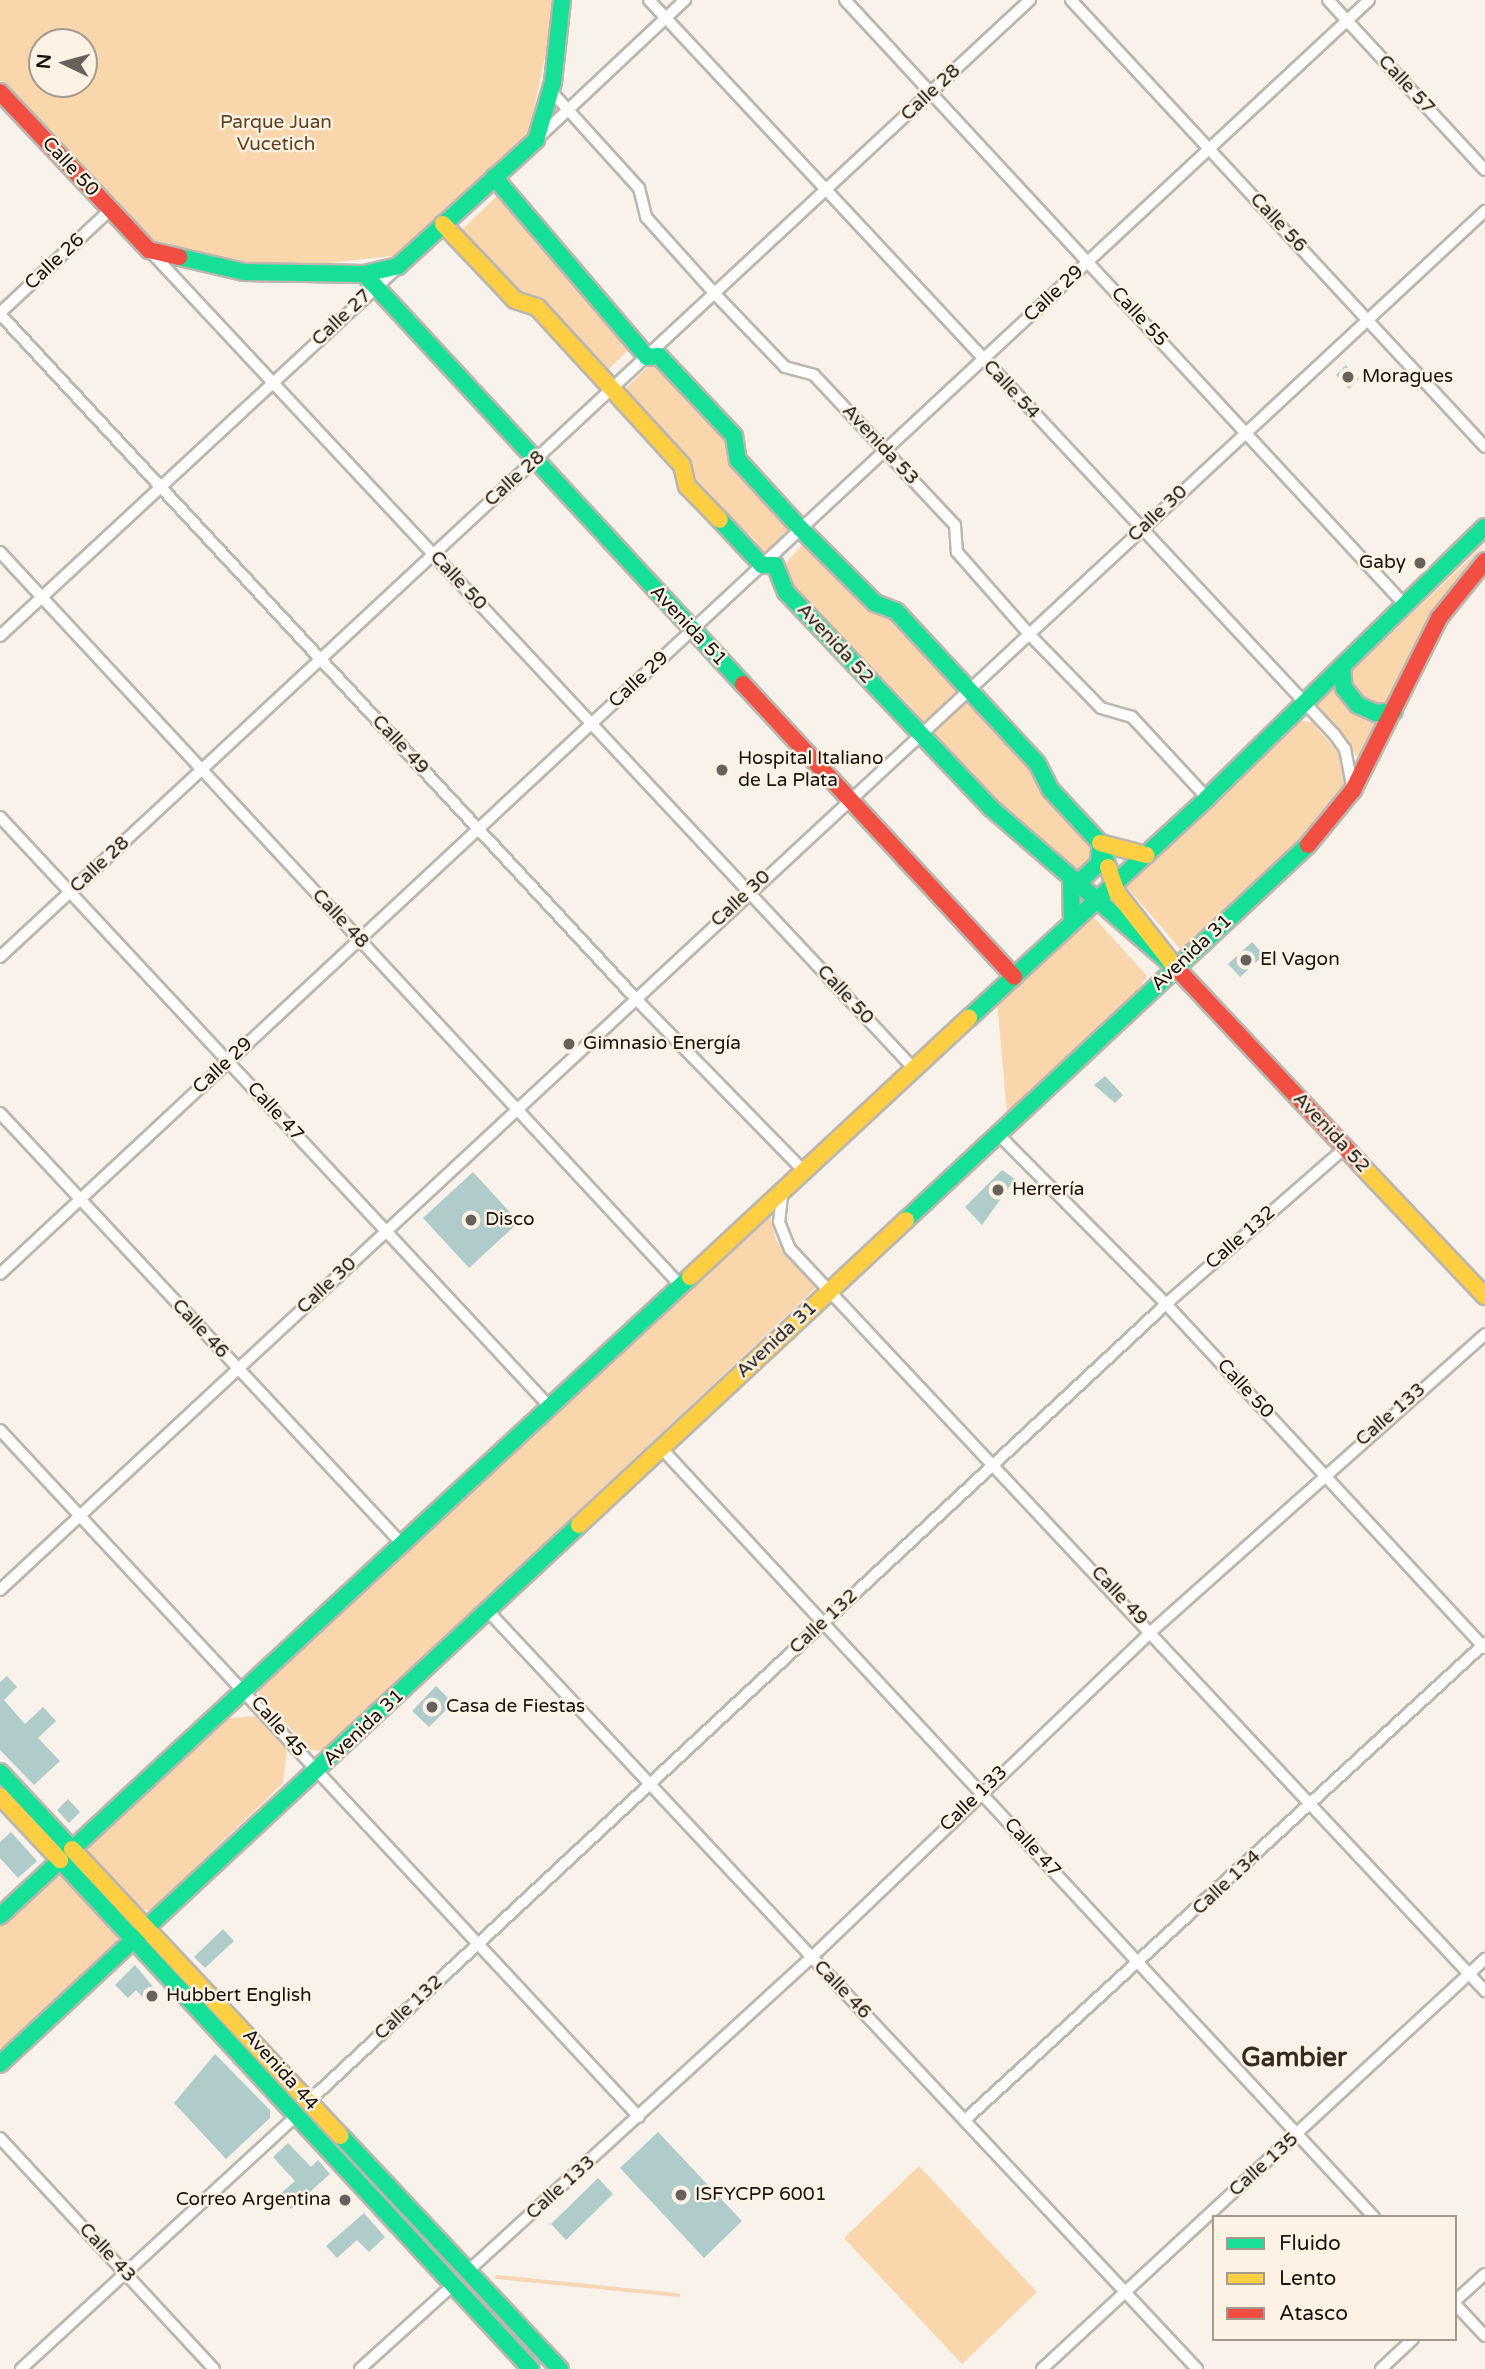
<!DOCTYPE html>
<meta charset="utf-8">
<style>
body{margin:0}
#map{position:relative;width:1485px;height:2369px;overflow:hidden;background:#f8f2eb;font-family:"Varela Round",sans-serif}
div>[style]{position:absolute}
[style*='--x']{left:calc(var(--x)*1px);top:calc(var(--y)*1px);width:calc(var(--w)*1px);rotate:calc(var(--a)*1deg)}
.green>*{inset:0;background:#fad6ad}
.stream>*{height:3.5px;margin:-1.75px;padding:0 1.75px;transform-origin:1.75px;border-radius:1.75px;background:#f6d6b4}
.building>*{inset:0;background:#afcccb}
.roads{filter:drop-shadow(2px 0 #bab6b0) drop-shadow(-2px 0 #bab6b0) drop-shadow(0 2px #bab6b0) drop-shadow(0 -2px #bab6b0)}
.street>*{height:10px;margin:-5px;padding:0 5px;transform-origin:5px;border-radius:5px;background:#fefdfc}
.fast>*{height:16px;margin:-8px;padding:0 8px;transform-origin:8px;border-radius:8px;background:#16e098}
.slow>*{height:16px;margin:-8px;padding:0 8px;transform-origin:8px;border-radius:8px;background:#ffcf43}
.jam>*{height:16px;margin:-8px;padding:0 8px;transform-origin:8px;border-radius:8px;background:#f24e42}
.dots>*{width:19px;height:19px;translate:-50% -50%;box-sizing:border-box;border:4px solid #fef2e5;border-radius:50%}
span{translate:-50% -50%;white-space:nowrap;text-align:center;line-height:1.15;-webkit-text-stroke:5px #fef2e5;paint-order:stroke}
.street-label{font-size:19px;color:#17130f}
.park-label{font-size:19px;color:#5f4120}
.poi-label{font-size:19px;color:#17130f}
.left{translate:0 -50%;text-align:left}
.right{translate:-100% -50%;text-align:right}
.district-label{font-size:26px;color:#332a20;font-weight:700}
.legend{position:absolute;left:1212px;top:2215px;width:245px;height:126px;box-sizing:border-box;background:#fef2e5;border:2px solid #a2998f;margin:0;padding:9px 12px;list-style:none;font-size:21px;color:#17130f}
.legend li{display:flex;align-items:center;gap:14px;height:35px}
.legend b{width:35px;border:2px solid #a2998f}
.north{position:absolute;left:28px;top:28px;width:70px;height:70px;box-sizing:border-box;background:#fef2e5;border:2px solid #a2998f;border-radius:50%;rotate:275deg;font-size:19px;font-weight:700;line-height:28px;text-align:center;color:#17130f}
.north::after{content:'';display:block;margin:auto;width:24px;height:32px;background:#66615c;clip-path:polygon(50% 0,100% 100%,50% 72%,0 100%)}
</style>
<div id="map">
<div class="green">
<div style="clip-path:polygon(evenodd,0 0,553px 0,554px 14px,529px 133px,400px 255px,270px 270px,150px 244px,0 80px,0 0,42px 42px,84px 42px,84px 84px,42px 84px,42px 42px)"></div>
<div style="clip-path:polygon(499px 194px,559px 256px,563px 274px,628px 350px,606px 372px,539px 298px,517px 292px,461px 231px)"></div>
<div style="clip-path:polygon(655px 360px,731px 444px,794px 529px,765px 559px,751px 546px,756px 541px,694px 484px,623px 391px)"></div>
<div style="clip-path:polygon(806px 541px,894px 618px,960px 688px,921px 727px,904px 710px,912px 708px,793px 586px,785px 564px)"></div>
<div style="clip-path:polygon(1485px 544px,1437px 605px,1386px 707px,1369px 705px,1350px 687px,1348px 675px)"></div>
<div style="clip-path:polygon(1337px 684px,1366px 721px,1379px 724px,1359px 759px,1316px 704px)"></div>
<div style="clip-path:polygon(969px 697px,1036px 769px,1040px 787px,1098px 850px,1075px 876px,992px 804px,984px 787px,944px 744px,930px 737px)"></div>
<div style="clip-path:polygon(1294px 720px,1312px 722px,1339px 754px,1348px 780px,1328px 812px,1182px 951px,1124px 884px)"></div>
<div style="clip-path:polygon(1091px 914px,1147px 976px,1137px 991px,1007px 1114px,997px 1000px)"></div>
<div style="clip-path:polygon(769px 1210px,776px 1240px,816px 1288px,322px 1751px,311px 1750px,259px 1695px,259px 1686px)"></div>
<div style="clip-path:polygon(254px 1716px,279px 1736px,287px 1752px,283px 1783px,151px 1910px,140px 1910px,88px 1854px,89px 1844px,219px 1719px)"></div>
<div style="clip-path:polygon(53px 1876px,66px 1877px,118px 1933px,117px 1942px,0 2051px,0 1925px)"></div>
<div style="clip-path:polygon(919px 2166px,1037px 2292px,962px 2364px,844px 2238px)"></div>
</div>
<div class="stream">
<div style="--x:497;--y:2277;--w:182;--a:5.7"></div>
</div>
<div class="building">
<div style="clip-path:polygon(1346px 365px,1359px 379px,1349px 389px,1336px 375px)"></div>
<div style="clip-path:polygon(1252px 942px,1264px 955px,1240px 977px,1228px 964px)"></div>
<div style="clip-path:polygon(1105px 1076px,1123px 1095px,1115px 1103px,1094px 1085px)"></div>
<div style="clip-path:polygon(1002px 1170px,1015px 1179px,982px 1225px,965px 1207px)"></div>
<div style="clip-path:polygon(473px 1172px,519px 1222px,469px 1268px,423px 1218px)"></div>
<div style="clip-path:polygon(7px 1676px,17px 1687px,4px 1700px,25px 1724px,43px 1707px,56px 1721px,38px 1738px,60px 1761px,34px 1785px,0 1750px,0 1682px)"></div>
<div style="clip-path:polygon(436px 1686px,453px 1703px,429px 1727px,412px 1711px)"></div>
<div style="clip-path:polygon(68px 1799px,80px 1812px,69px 1823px,57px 1810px)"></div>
<div style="clip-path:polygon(11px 1832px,37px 1861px,18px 1878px,0 1858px,0 1842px)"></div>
<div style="clip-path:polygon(223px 1929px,234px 1941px,205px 1968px,194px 1957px)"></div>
<div style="clip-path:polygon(135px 1965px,160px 1995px,150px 2005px,136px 1990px,128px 1998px,115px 1985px)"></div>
<div style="clip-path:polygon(215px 2054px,270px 2110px,270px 2118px,226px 2159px,174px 2103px)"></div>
<div style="clip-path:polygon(658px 2132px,742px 2221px,704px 2258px,620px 2168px)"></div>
<div style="clip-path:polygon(288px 2143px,311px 2167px,318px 2160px,330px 2174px,291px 2209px,279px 2195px,295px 2181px,273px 2157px)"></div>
<div style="clip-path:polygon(598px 2178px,613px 2194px,566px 2240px,551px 2224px)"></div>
<div style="clip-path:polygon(364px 2213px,385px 2237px,369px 2252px,357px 2240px,337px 2258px,326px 2246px)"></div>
</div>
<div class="roads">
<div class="street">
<div style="--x:649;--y:0;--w:1004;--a:46.98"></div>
<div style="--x:1334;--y:734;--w:19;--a:54"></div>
<div style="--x:1345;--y:749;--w:36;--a:79"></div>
<div style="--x:845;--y:0;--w:823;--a:47.22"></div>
<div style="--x:1071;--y:0;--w:609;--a:47.19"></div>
<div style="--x:1328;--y:0;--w:231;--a:47.3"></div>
<div style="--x:551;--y:91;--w:131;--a:47.8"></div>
<div style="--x:639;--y:188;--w:30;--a:76"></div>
<div style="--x:646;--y:217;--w:103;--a:48.1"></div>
<div style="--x:715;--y:294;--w:101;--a:46.2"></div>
<div style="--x:785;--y:367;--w:30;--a:15"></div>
<div style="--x:814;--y:375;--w:206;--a:46.8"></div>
<div style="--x:955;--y:525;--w:27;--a:86"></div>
<div style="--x:957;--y:552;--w:109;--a:48.7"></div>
<div style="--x:1029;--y:634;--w:103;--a:45.8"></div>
<div style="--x:1101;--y:708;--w:32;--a:16"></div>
<div style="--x:1132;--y:717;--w:110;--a:47.2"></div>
<div style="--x:538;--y:138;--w:202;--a:-43.2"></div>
<div style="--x:149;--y:250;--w:1122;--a:46.95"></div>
<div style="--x:0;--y:313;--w:151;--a:-43.1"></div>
<div style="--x:0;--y:314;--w:935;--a:47.12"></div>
<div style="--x:636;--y:999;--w:242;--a:45.7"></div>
<div style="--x:0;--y:552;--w:1000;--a:47.15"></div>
<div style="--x:0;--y:636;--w:540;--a:-42.82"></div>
<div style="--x:0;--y:817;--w:807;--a:47.01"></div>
<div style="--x:0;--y:957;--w:1406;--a:-42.9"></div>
<div style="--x:0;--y:1113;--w:589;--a:46.99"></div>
<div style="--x:999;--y:1135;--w:238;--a:45.3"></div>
<div style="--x:1166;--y:1304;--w:469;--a:47.2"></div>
<div style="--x:782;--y:1195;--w:27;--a:96"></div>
<div style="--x:779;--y:1222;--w:29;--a:68"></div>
<div style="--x:790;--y:1249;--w:1017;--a:46.87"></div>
<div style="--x:0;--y:1274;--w:1870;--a:-42.94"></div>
<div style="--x:0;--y:1430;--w:938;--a:47.07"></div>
<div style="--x:662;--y:1449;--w:1047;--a:47.17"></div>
<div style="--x:0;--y:1590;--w:2027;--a:-42.88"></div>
<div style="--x:488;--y:1611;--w:1038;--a:46.91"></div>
<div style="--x:308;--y:2102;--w:1172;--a:-42.92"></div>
<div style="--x:1166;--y:1304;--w:237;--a:-41.1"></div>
<div style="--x:965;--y:2120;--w:706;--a:-42.53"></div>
<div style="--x:0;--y:2138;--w:315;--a:47.2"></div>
<div style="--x:468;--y:2271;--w:464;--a:-42.4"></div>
<div style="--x:811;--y:1958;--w:472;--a:-43.8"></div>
<div style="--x:1152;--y:1631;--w:446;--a:-41.7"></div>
<div style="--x:1455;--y:2301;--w:40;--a:-42"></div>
<div style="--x:1455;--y:2304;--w:44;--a:46.8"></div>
<div style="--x:21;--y:2369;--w:375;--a:-42.6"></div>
<div style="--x:360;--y:2369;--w:125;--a:-42.1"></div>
<div style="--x:1042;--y:2369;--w:604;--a:-42.78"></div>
<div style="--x:1381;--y:2369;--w:44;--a:-43.2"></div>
</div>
<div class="fast">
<div style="--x:494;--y:177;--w:236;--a:49.6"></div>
<div style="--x:647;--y:357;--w:12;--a:-5"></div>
<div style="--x:659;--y:356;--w:110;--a:46.8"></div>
<div style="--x:734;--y:436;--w:24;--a:81"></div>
<div style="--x:738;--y:460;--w:93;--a:47.6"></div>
<div style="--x:801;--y:529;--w:105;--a:45"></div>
<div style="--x:875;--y:603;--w:22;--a:21"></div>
<div style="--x:896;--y:611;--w:207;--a:47.2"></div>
<div style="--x:1037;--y:763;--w:29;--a:63"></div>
<div style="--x:1050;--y:789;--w:74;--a:47.2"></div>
<div style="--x:1100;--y:843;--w:25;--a:72"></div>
<div style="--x:179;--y:257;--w:67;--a:13"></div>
<div style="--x:244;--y:272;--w:120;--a:1"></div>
<div style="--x:364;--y:274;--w:35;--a:-13"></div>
<div style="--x:398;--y:266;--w:187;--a:-42.4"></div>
<div style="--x:536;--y:140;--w:60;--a:-73.7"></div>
<div style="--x:553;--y:82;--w:82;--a:-83.7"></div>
<div style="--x:364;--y:274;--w:558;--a:47.25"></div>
<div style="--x:720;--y:520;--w:62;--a:47"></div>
<div style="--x:762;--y:565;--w:13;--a:0"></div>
<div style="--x:775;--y:565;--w:29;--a:68"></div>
<div style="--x:786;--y:592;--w:298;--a:46.5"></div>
<div style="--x:991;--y:808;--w:250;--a:40.9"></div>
<div style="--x:1342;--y:667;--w:21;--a:85"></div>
<div style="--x:1344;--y:688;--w:22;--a:51"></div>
<div style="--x:1358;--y:705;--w:20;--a:24"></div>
<div style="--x:1376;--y:713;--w:18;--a:-6"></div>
<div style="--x:1071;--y:881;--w:9;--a:0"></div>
<div style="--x:1080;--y:881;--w:26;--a:-43"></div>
<div style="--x:1099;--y:863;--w:15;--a:-86"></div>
<div style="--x:1071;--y:881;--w:42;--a:88.6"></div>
<div style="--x:969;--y:1018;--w:324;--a:-42.7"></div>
<div style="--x:1207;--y:798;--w:388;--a:-44.3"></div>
<div style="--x:906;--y:1220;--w:550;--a:-43.01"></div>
<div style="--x:0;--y:1772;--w:105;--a:46.9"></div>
<div style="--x:60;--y:1860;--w:693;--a:47.22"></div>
<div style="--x:0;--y:1916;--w:940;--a:-42.8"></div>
<div style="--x:0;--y:2064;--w:791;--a:-42.95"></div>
<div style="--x:341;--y:2136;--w:320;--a:46.8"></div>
</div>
<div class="slow">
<div style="--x:443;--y:224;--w:105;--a:46.5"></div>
<div style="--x:515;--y:300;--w:23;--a:18"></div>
<div style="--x:537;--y:307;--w:214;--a:47.5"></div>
<div style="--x:682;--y:465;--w:22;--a:77"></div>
<div style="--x:687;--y:486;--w:47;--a:45.9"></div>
<div style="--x:1100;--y:843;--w:48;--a:14.6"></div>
<div style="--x:1108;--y:867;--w:28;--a:71"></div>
<div style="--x:1117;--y:893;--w:94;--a:51.9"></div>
<div style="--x:1360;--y:1164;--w:182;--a:46.6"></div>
<div style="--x:690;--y:1277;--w:381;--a:-42.9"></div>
<div style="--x:579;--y:1525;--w:447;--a:-43"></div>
<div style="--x:0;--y:1796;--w:88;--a:46.8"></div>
<div style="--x:72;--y:1849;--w:393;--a:46.9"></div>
</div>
<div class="jam">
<div style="--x:0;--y:92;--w:217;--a:46.7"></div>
<div style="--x:149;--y:250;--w:31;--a:13"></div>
<div style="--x:743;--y:684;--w:399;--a:47.2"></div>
<div style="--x:1308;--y:845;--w:71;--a:-50.7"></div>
<div style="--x:1353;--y:790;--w:192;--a:-63.4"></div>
<div style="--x:1439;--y:618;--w:73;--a:-51.1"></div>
<div style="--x:1180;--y:972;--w:263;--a:46.8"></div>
</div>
</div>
<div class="dots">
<div style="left:1348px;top:377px;background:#66615c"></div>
<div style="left:1420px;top:563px;background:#66615c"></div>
<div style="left:722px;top:770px;background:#66615c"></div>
<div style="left:1246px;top:960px;background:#66615c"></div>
<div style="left:569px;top:1044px;background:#66615c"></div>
<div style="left:998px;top:1190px;background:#66615c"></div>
<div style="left:471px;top:1220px;background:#66615c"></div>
<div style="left:432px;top:1707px;background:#66615c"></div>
<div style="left:152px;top:1996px;background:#66615c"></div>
<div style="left:681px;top:2195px;background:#66615c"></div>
<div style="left:345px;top:2200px;background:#66615c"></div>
</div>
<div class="street-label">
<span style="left:1406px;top:85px;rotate:47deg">Calle 57</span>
<span style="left:931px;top:93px;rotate:-43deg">Calle 28</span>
<span style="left:70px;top:167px;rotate:47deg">Calle 50</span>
<span style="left:1278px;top:223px;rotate:47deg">Calle 56</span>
<span style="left:55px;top:262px;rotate:-43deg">Calle 26</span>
<span style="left:1054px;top:294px;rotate:-43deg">Calle 29</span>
<span style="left:1139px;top:317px;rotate:47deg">Calle 55</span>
<span style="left:342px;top:318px;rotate:-43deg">Calle 27</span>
<span style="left:1011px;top:390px;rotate:47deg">Calle 54</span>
<span style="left:880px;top:445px;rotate:47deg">Avenida 53</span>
<span style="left:515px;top:479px;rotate:-42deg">Calle 28</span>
<span style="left:1158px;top:514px;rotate:-43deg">Calle 30</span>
<span style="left:458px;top:581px;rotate:47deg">Calle 50</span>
<span style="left:688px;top:626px;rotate:47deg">Avenida 51</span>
<span style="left:835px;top:644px;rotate:47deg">Avenida 52</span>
<span style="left:639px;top:680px;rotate:-43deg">Calle 29</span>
<span style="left:400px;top:745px;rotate:47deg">Calle 49</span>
<span style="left:100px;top:865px;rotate:-43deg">Calle 28</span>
<span style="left:741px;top:899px;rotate:-43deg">Calle 30</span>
<span style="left:340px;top:919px;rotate:47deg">Calle 48</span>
<span style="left:1192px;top:953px;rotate:-43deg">Avenida 31</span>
<span style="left:845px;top:995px;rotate:47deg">Calle 50</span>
<span style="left:223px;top:1066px;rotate:-43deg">Calle 29</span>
<span style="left:275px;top:1112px;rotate:47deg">Calle 47</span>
<span style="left:1331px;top:1133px;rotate:47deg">Avenida 52</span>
<span style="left:1241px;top:1238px;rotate:-41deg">Calle 132</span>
<span style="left:327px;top:1286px;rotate:-43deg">Calle 30</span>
<span style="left:200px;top:1329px;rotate:47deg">Calle 46</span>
<span style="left:777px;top:1340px;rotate:-43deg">Avenida 31</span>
<span style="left:1245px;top:1389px;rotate:47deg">Calle 50</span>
<span style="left:1391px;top:1415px;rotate:-41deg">Calle 133</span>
<span style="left:1119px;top:1596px;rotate:47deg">Calle 49</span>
<span style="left:824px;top:1622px;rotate:-43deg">Calle 132</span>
<span style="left:278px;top:1727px;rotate:49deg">Calle 45</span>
<span style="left:364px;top:1728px;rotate:-43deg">Avenida 31</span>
<span style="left:974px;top:1799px;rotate:-44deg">Calle 133</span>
<span style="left:1032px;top:1848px;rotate:47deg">Calle 47</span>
<span style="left:1227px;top:1883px;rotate:-43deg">Calle 134</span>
<span style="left:842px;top:1990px;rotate:46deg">Calle 46</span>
<span style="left:409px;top:2008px;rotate:-43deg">Calle 132</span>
<span style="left:280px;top:2070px;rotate:48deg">Avenida 44</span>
<span style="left:1264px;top:2165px;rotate:-42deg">Calle 135</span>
<span style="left:561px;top:2188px;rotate:-42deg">Calle 133</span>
<span style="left:107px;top:2253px;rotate:47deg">Calle 43</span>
</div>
<div class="park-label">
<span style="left:276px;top:134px">Parque Juan<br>Vucetich</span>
</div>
<div class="poi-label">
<span class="left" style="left:1362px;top:377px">Moragues</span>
<span class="right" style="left:1406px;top:563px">Gaby</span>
<span class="left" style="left:738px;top:770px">Hospital Italiano<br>de La Plata</span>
<span class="left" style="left:1260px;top:960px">El Vagon</span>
<span class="left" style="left:583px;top:1044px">Gimnasio Energía</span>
<span class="left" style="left:1012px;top:1190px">Herrería</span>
<span class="left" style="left:485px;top:1220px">Disco</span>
<span class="left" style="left:446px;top:1707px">Casa de Fiestas</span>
<span class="left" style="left:166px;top:1996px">Hubbert English</span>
<span class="left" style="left:695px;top:2195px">ISFYCPP 6001</span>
<span class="right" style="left:331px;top:2200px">Correo Argentina</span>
</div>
<div class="district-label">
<span style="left:1294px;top:2058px">Gambier</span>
</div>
<ul class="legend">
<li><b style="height:9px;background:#16e098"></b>Fluido</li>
<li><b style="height:9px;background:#ffcf43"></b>Lento</li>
<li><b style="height:9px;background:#f24e42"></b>Atasco</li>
</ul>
<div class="north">N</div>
</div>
